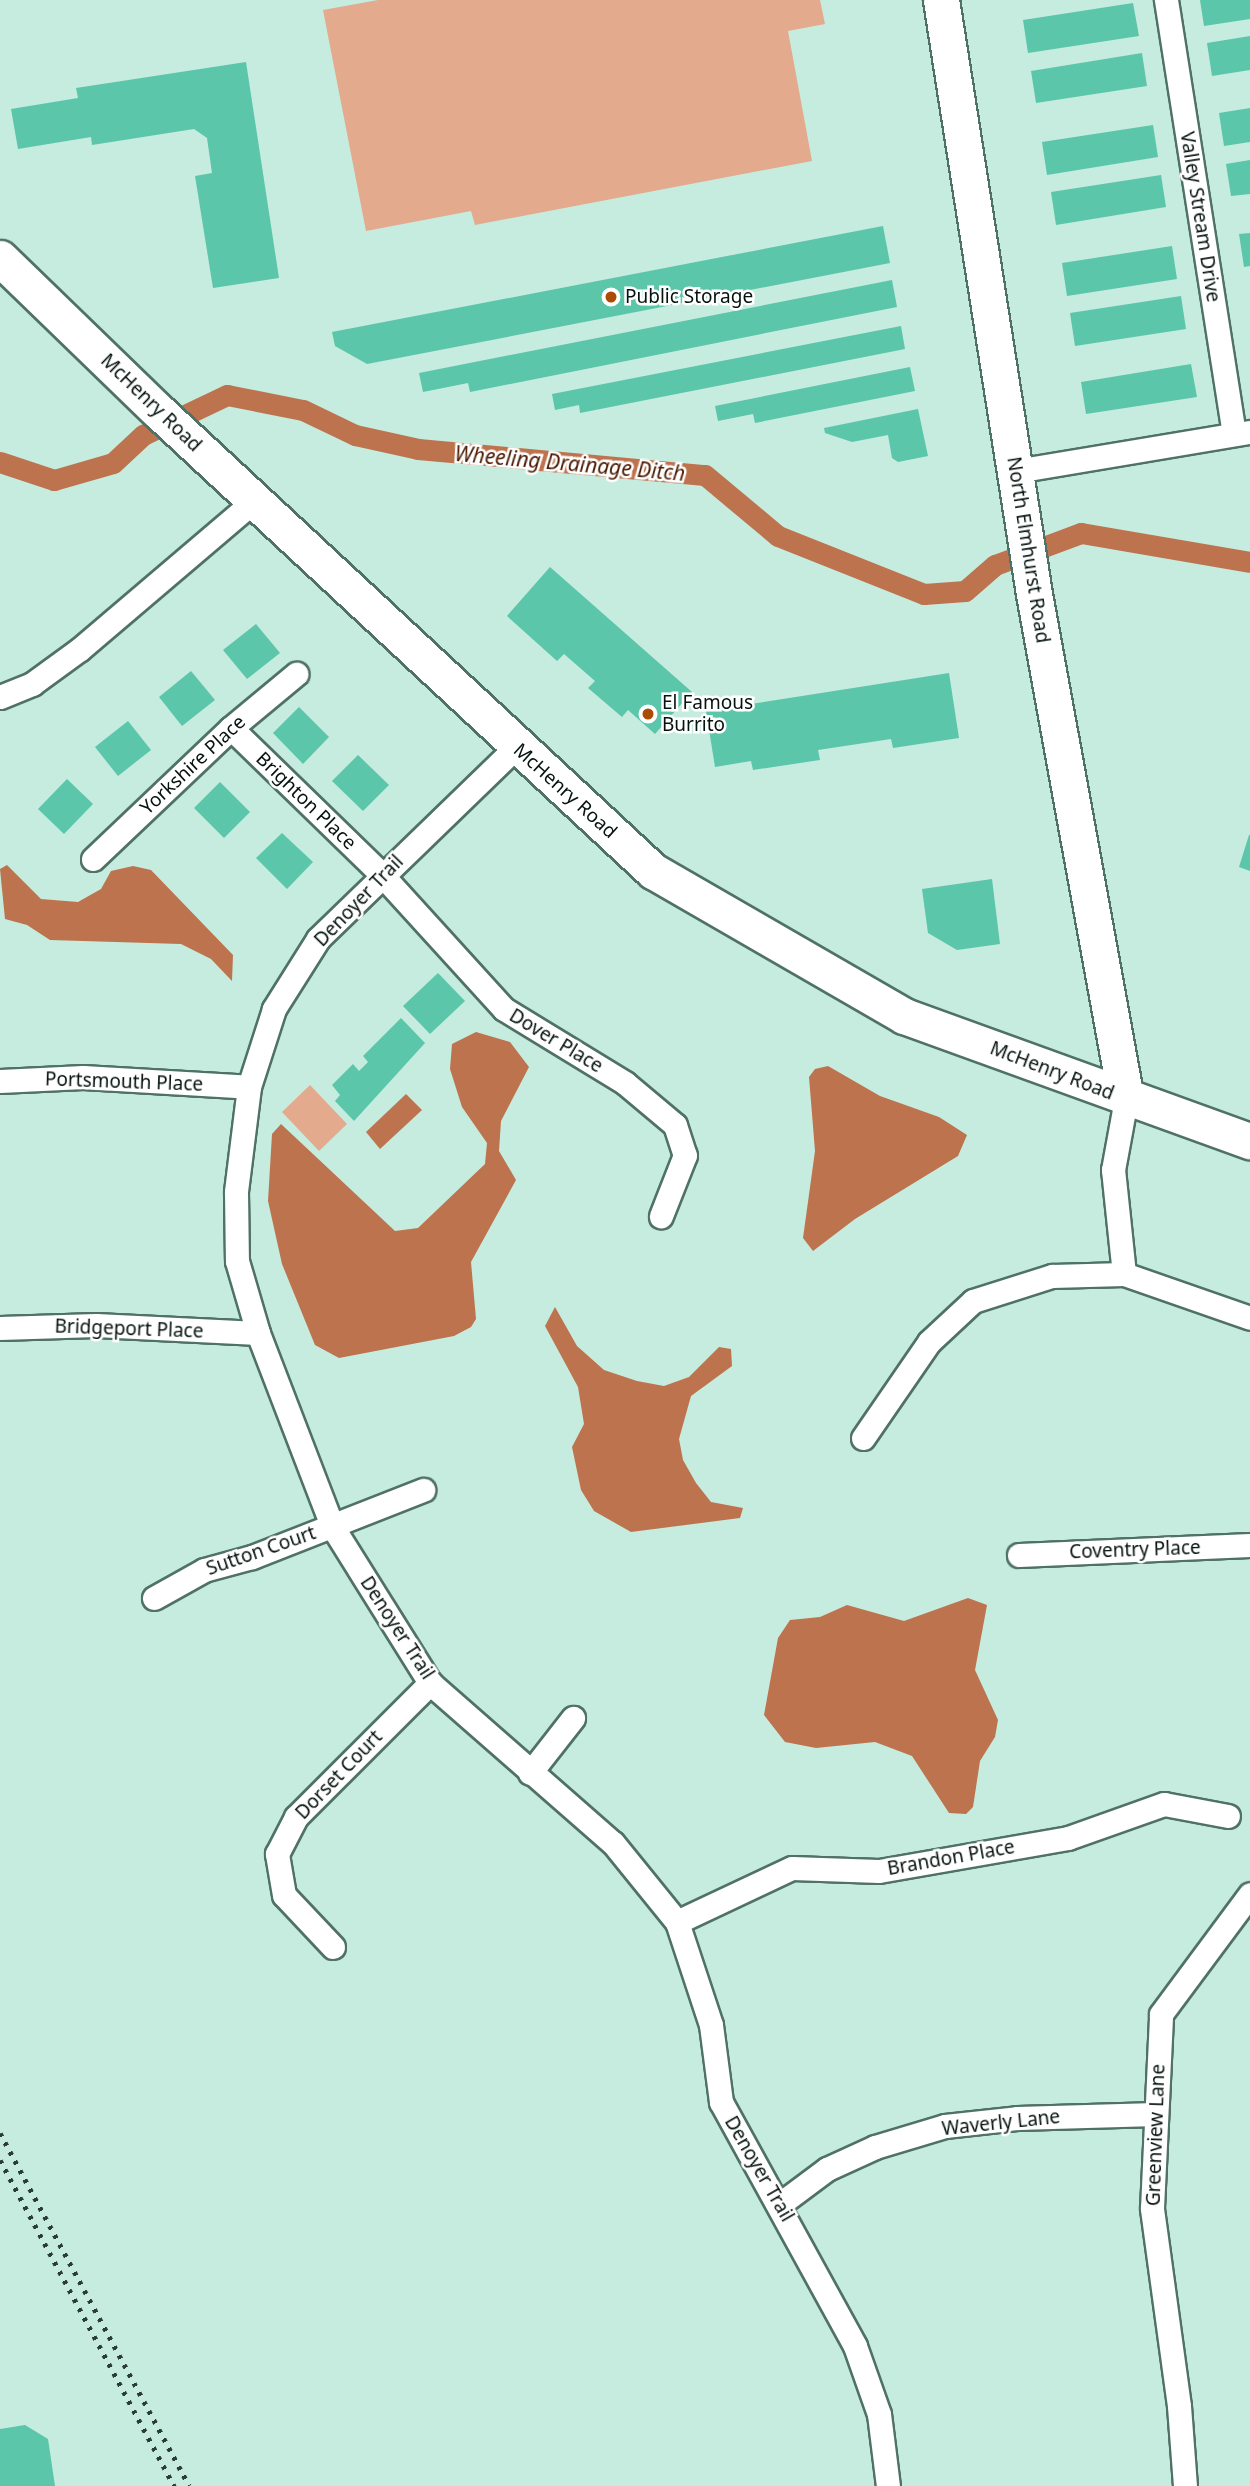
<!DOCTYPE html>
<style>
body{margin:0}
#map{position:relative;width:1250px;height:2486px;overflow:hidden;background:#c6ebdf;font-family:"Noto Sans",sans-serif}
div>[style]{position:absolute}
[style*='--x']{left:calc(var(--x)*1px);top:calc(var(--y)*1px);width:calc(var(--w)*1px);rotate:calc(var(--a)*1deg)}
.green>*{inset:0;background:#e3aa8d}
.water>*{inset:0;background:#bd734d}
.canal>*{height:21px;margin:-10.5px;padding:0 10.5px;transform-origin:10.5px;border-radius:10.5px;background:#bd734d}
.building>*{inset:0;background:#5bc6aa}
.roads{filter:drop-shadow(2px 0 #507167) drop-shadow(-2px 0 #507167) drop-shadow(0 2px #507167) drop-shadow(0 -2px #507167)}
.minor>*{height:23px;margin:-11.5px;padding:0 11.5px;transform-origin:11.5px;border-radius:11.5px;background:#fff}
.primary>*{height:35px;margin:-17.5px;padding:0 17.5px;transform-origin:17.5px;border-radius:17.5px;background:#fff}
.rail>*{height:5px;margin-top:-2.5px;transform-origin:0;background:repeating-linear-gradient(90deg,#2a3c36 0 3.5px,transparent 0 10.5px)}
.dots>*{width:19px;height:19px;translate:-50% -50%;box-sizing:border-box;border:4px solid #fff;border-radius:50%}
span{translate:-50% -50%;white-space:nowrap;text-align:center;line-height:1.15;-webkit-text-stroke:5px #fff;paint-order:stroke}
.street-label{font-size:19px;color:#05120e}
.poi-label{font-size:19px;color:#05120e}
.left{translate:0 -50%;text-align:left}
.water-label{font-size:21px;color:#491900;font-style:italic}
</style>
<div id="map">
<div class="green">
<div style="clip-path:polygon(378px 0,820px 0,825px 24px,788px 31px,812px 161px,475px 225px,471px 211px,366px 231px,323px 10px)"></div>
<div style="clip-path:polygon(310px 1085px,347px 1124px,319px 1151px,282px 1112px)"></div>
</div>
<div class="water">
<div style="clip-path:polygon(7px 865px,41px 899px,78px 902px,101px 889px,111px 871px,133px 866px,151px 870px,233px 955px,232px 981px,211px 959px,181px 944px,50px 940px,27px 925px,5px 919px,0 869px)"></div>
<div style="clip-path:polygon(476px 1032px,510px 1042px,529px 1067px,501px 1121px,499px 1151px,516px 1180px,471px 1262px,476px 1319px,471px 1327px,454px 1336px,339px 1358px,315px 1345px,282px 1264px,268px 1201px,272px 1134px,281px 1124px,395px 1231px,418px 1228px,485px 1164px,487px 1143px,462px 1107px,450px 1069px,452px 1044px)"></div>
<div style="clip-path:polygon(828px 1066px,880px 1096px,939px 1117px,967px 1135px,958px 1156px,855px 1219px,813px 1251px,803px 1238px,815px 1151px,809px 1077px,815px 1069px)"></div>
<div style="clip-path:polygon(406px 1094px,422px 1110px,380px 1149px,366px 1132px)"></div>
<div style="clip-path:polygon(555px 1307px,577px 1346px,604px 1370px,637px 1381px,664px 1386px,689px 1377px,719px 1347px,731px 1349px,732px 1366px,691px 1396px,679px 1439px,683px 1460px,696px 1483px,711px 1502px,743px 1508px,740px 1518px,631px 1532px,594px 1511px,581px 1490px,572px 1447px,584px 1424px,578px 1387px,545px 1326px)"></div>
<div style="clip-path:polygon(968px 1598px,987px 1605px,975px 1670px,998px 1720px,995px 1737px,980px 1761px,973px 1807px,966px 1814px,949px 1813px,912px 1756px,875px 1742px,816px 1748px,785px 1742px,764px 1715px,778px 1638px,790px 1620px,820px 1617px,847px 1605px,904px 1621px)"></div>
</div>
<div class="canal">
<div style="--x:0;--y:462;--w:57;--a:18.4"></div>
<div style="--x:54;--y:480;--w:61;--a:-16.1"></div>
<div style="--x:113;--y:463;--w:41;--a:-43"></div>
<div style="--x:143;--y:435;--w:93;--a:-25.5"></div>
<div style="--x:227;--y:395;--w:77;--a:11.2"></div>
<div style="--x:303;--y:410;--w:58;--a:25.7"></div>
<div style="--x:355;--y:435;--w:65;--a:12.5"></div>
<div style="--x:418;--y:449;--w:288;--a:5.2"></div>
<div style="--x:705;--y:475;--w:95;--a:39.9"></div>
<div style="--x:778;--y:536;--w:157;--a:21.7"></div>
<div style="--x:924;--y:594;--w:41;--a:-4.2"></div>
<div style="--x:965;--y:591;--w:40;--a:-41"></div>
<div style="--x:995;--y:565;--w:92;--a:-20.4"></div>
<div style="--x:1081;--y:533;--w:171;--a:9.7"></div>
</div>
<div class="building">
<div style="clip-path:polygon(1200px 0,1250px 0,1250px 19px,1204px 26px)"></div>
<div style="clip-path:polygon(1133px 3px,1139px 36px,1028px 53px,1023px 20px)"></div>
<div style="clip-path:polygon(1250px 36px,1250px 70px,1212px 76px,1207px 43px)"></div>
<div style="clip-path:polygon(1142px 53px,1147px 86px,1036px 103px,1031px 71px)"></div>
<div style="clip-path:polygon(246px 62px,279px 278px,213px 288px,195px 176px,212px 173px,207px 138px,194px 129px,92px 145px,91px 137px,18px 149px,11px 109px,78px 98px,76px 88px)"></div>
<div style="clip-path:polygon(1250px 108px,1250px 142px,1224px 146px,1219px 113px)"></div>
<div style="clip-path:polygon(1153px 125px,1158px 157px,1047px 175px,1042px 142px)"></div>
<div style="clip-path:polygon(1250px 160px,1250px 194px,1231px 196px,1226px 164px)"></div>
<div style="clip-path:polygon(1161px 175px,1166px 207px,1056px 225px,1051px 192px)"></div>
<div style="clip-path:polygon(883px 226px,890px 263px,367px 364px,335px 346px,332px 332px)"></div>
<div style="clip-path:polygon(1250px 233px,1250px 266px,1244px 267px,1239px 234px)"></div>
<div style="clip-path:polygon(1172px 246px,1177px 279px,1067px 296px,1062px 263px)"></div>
<div style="clip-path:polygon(892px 280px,897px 307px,470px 392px,468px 383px,423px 392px,419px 373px)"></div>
<div style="clip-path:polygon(1181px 296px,1186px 329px,1075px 346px,1070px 313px)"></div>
<div style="clip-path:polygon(901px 326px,905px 349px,580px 413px,579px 405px,555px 410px,552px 394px)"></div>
<div style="clip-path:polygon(1191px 364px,1197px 397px,1086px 414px,1081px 382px)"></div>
<div style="clip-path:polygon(910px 367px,915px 391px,755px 423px,753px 414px,718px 421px,715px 406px)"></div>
<div style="clip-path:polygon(918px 409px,928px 456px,898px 462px,892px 458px,888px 435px,852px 442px,825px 433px,824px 428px)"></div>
<div style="clip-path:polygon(550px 567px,692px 692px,655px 734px,628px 710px,622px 717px,588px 688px,595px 681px,564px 654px,557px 661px,507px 616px)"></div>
<div style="clip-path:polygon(256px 624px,280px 653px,247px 679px,223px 650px)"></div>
<div style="clip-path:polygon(191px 671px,215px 700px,182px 726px,159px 697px)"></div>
<div style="clip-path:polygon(949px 673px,959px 738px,893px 748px,891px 739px,818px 750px,820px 760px,753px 770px,751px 761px,715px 767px,706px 711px)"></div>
<div style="clip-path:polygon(299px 707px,329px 737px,303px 764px,273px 733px)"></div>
<div style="clip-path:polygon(128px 721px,151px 750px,118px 776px,95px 747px)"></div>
<div style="clip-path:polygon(358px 755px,389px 785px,363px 811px,332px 781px)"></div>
<div style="clip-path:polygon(67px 779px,93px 804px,64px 834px,38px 809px)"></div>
<div style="clip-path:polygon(220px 782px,250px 812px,224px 838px,194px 808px)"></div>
<div style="clip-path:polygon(282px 833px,313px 862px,287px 889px,256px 858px)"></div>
<div style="clip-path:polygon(1249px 835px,1250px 835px,1250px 871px,1239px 867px)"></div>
<div style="clip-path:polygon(992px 879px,1000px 944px,957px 950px,928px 933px,922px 889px)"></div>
<div style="clip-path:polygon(438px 973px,465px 1001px,430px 1034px,403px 1006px)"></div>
<div style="clip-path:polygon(401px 1018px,425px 1043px,354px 1121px,335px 1101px,340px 1095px,332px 1085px,353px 1064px,359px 1071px,368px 1062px,363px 1056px)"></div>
<div style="clip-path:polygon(25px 2425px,48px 2439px,55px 2486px,0 2486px,0 2429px)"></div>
</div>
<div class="roads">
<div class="minor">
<div style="--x:1166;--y:0;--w:439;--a:81.1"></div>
<div style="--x:1016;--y:471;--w:237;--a:-9.5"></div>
<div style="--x:0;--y:697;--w:35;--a:-22"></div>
<div style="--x:32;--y:684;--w:59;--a:-36.1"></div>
<div style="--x:80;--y:649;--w:228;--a:-40.4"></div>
<div style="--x:231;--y:728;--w:211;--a:44.2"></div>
<div style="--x:382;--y:875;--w:181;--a:47.7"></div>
<div style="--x:504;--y:1009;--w:142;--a:31.4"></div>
<div style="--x:625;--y:1083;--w:65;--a:40"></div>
<div style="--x:675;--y:1125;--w:32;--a:72"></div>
<div style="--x:685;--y:1155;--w:66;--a:111.5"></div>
<div style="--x:516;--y:747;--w:276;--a:135.9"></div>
<div style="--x:318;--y:939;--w:83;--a:122.2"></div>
<div style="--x:274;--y:1009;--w:82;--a:107.8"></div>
<div style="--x:249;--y:1087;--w:106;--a:97.1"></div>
<div style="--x:236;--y:1192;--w:69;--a:89.2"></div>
<div style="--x:237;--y:1261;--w:75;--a:73.7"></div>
<div style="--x:258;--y:1333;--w:207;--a:69"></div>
<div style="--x:332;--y:1526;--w:185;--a:58"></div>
<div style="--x:430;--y:1683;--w:243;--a:41.2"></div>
<div style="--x:613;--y:1843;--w:102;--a:51"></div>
<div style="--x:677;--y:1922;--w:108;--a:71.7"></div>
<div style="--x:711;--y:2025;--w:78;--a:82.6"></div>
<div style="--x:721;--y:2102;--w:278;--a:61.2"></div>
<div style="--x:855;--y:2346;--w:72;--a:70.6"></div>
<div style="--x:879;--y:2414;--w:73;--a:82.9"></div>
<div style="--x:93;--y:859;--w:190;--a:-43.5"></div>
<div style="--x:231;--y:728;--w:85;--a:-39.7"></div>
<div style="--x:0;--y:1081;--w:83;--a:-2.8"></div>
<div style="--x:83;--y:1077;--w:166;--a:3.4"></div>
<div style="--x:1124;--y:1274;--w:105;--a:-96"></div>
<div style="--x:1113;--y:1170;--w:72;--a:-79.6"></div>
<div style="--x:0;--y:1328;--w:96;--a:-1.8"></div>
<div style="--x:96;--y:1325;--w:162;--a:2.8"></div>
<div style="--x:863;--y:1438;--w:116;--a:-55.5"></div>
<div style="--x:929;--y:1342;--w:60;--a:-43"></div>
<div style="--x:973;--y:1301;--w:83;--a:-17.6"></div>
<div style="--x:1052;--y:1276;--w:72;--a:-1.6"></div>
<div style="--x:1124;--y:1274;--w:133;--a:19.2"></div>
<div style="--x:1019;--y:1555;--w:231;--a:-2.5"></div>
<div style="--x:154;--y:1598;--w:57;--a:-29.2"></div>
<div style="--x:204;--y:1570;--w:50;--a:-15.2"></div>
<div style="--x:252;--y:1557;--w:184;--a:-21.4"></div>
<div style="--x:530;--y:1773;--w:70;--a:-52"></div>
<div style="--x:677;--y:1922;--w:127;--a:-25.2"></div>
<div style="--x:792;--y:1868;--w:87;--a:2"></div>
<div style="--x:879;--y:1871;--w:192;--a:-9.9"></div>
<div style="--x:1068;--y:1838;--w:102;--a:-19.5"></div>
<div style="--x:1164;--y:1804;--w:65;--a:10.6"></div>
<div style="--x:333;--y:1947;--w:71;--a:-133.3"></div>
<div style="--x:284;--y:1895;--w:42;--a:-99.7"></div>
<div style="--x:277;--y:1854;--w:42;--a:-62.8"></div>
<div style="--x:296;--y:1817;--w:190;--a:-45"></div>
<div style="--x:780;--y:2204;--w:59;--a:-36.7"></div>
<div style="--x:827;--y:2169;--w:53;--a:-24.6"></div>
<div style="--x:875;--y:2147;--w:73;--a:-16.7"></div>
<div style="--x:945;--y:2126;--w:72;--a:-6.3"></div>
<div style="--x:1017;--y:2118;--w:139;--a:-1.6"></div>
<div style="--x:1185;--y:2486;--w:80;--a:-94.3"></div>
<div style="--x:1179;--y:2406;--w:200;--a:-97.8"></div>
<div style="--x:1152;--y:2208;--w:194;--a:-87.3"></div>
<div style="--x:1161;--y:2014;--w:149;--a:-53.4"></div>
</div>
<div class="primary">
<div style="--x:941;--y:0;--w:601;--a:81.1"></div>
<div style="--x:1034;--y:594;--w:513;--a:79.68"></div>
<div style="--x:0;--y:258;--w:217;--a:44.1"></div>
<div style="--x:156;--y:409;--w:679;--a:42.91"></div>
<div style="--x:653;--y:871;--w:290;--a:30"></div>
<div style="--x:904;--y:1016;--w:368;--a:19.9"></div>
</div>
</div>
<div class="rail">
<div style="--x:0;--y:2133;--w:400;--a:61.8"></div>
<div style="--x:0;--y:2160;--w:370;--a:61.9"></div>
</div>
<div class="dots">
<div style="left:611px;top:297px;background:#ac4b03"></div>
<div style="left:648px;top:714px;background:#ac4b03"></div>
</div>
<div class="street-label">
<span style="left:1200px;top:217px;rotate:81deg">Valley Stream Drive</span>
<span style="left:151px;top:403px;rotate:44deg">McHenry Road</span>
<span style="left:1028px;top:550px;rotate:81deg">North Elmhurst Road</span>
<span style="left:193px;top:765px;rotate:-43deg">Yorkshire Place</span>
<span style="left:565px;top:791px;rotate:42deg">McHenry Road</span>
<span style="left:306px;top:801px;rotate:44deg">Brighton Place</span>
<span style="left:359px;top:901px;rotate:-46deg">Denoyer Trail</span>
<span style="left:556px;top:1041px;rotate:31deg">Dover Place</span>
<span style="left:1052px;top:1071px;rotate:21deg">McHenry Road</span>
<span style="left:124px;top:1082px;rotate:2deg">Portsmouth Place</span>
<span style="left:129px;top:1329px;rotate:2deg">Bridgeport Place</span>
<span style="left:1135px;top:1550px;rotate:-2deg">Coventry Place</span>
<span style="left:261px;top:1551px;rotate:-19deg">Sutton Court</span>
<span style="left:397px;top:1628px;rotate:57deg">Denoyer Trail</span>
<span style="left:339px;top:1775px;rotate:-46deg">Dorset Court</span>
<span style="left:951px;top:1858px;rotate:-10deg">Brandon Place</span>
<span style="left:1001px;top:2123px;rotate:-6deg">Waverly Lane</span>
<span style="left:1156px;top:2135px;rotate:-88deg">Greenview Lane</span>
<span style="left:759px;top:2169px;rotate:60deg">Denoyer Trail</span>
</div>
<div class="poi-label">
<span class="left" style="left:625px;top:297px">Public Storage</span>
<span class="left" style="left:662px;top:714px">El Famous<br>Burrito</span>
</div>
<div class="water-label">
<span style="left:570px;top:463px;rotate:5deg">Wheeling Drainage Ditch</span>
</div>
</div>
